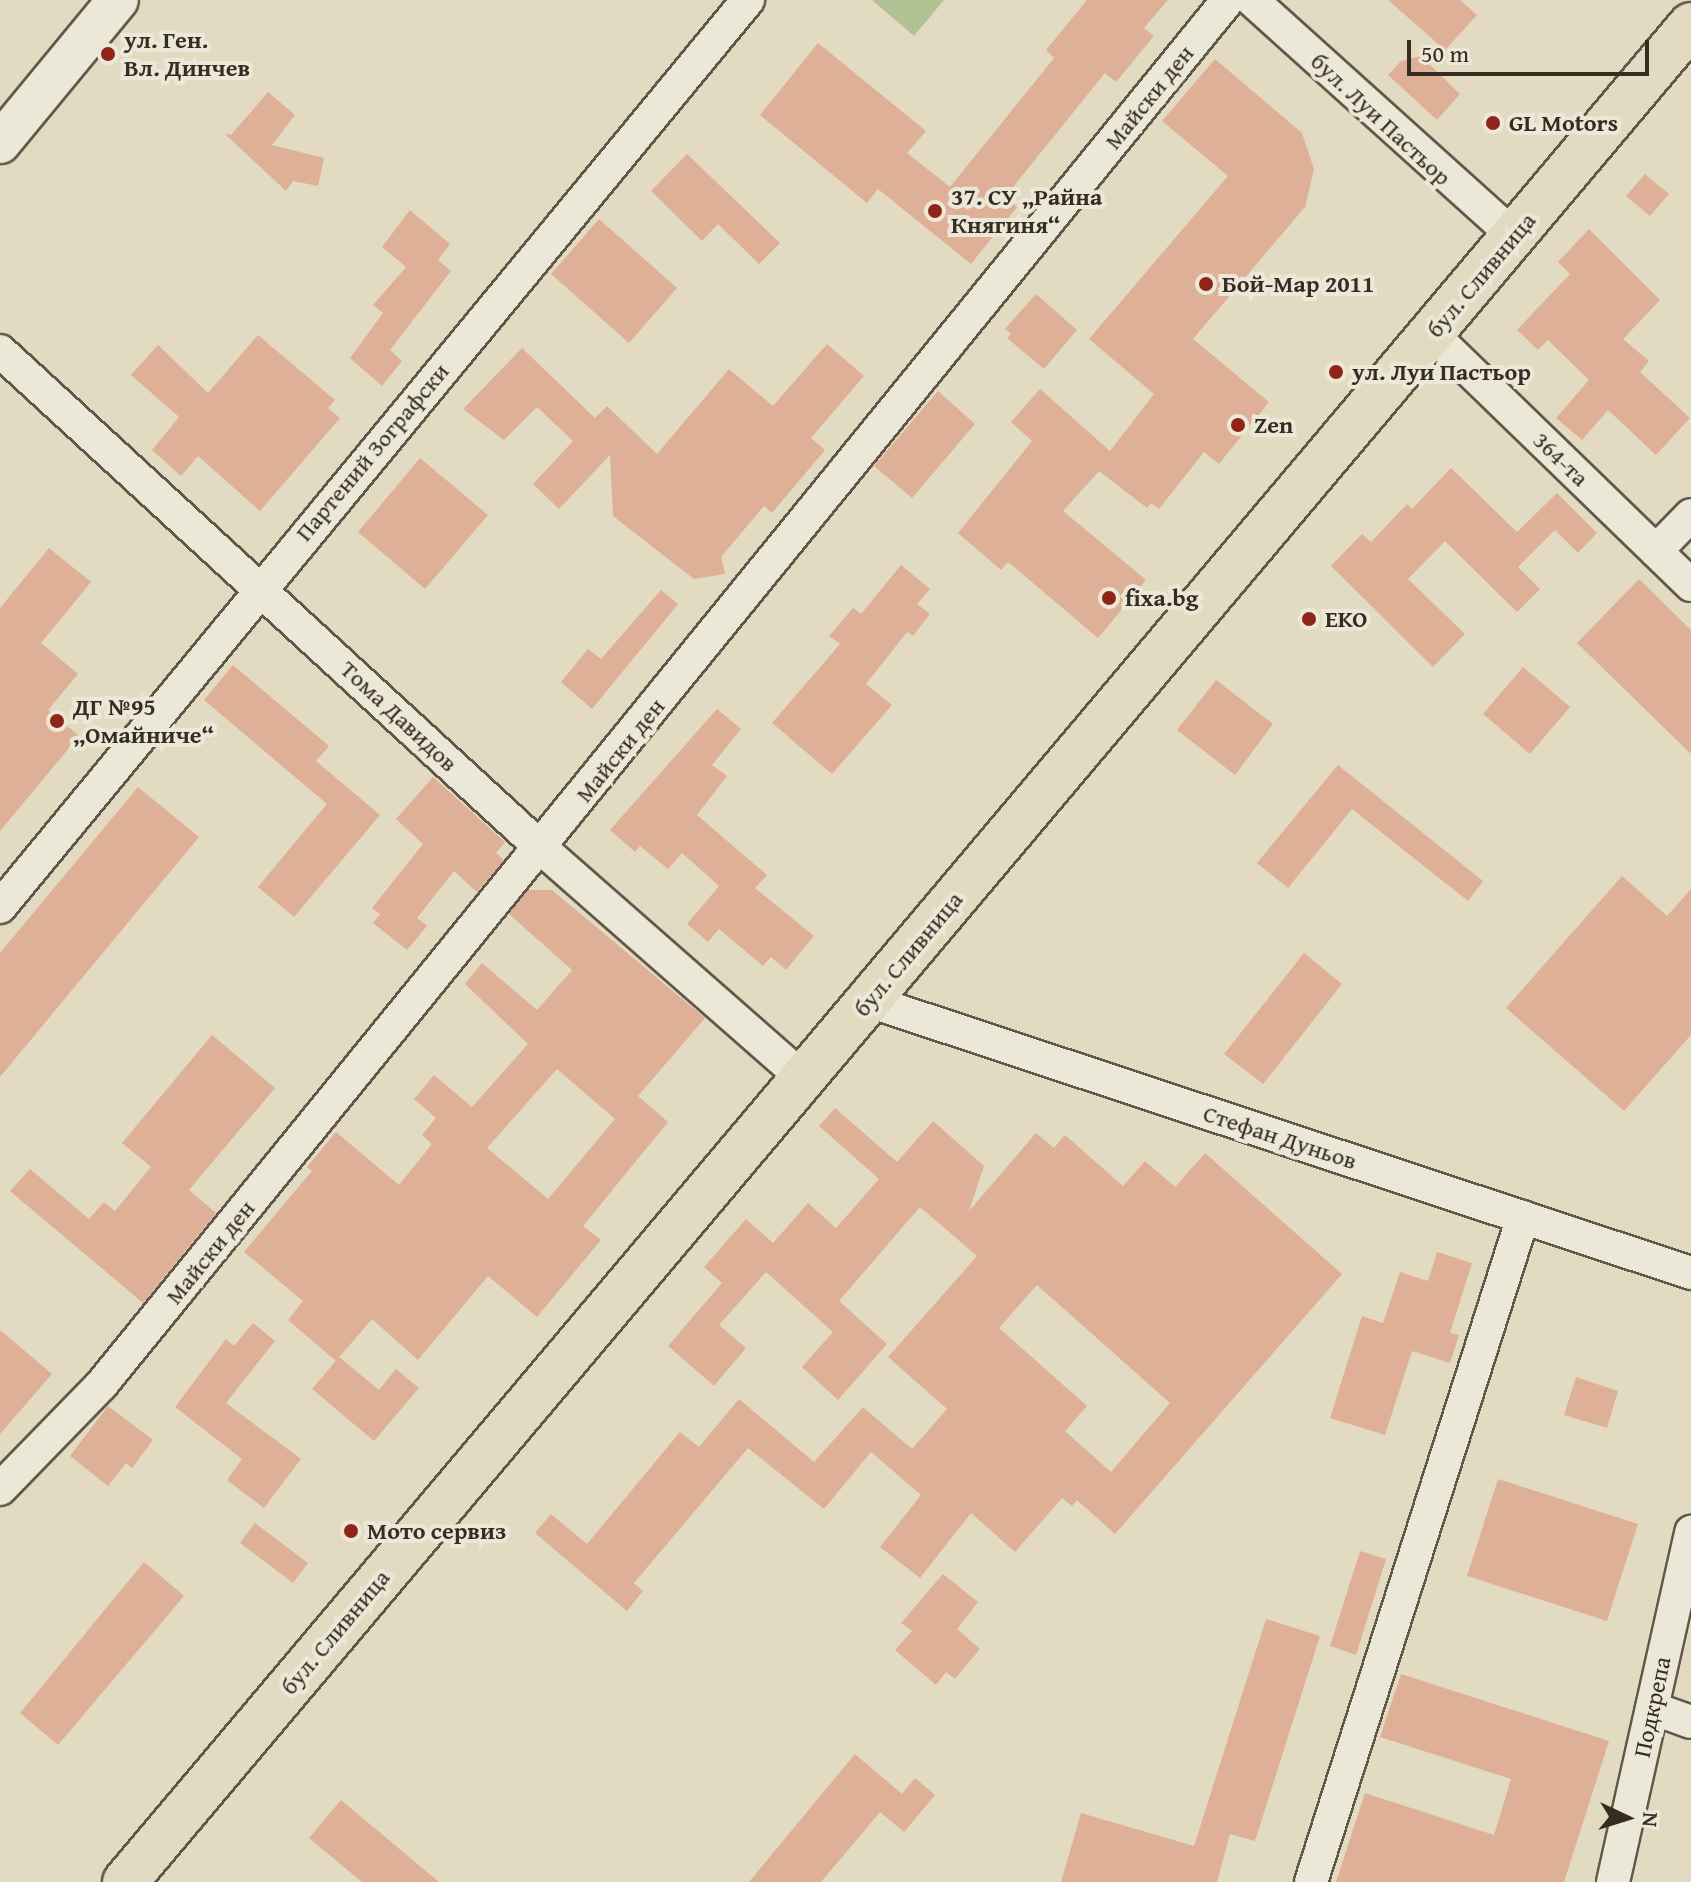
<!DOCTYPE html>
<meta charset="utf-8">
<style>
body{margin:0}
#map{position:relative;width:1691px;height:1882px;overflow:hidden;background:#e2dbc1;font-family:"Gentium Book Plus",serif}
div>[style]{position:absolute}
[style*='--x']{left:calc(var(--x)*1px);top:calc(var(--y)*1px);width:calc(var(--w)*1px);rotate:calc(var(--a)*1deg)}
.green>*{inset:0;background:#b1c194}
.building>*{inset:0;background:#deb097}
.roads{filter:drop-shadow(2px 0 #62584a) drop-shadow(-2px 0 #62584a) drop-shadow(0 2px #62584a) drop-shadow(0 -2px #62584a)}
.minor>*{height:32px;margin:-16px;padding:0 16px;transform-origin:16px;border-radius:16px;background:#ece8d7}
.tertiary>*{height:40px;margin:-20px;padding:0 20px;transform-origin:20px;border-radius:20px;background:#ece8d7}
.primary>*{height:44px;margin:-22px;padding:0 22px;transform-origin:22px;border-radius:22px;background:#e2dbc1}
.dots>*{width:22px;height:22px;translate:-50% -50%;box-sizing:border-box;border:4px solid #ece8d7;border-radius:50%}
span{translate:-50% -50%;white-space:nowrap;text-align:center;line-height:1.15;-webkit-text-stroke:8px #ece8d7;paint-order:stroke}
.poi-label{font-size:24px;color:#372c23;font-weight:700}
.left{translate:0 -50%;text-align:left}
.street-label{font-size:24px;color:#372c23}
.north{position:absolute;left:1587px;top:1778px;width:80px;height:80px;-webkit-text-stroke:6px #ece8d7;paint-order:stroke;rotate:94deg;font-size:22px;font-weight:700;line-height:32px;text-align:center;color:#372c23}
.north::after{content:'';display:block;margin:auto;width:28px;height:36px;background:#372c23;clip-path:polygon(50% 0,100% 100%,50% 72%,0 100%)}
.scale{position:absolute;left:1407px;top:40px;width:242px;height:36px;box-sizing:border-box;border:4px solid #372c23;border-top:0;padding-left:10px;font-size:24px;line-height:28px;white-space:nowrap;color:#372c23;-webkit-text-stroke:6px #ece8d7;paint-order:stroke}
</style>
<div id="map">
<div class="green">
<div style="clip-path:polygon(872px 0,944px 0,914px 36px)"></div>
</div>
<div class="building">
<div style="clip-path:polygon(1087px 0,1168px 0,1144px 28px,1154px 36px,1116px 82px,1105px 73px,1005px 197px,1017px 207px,971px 264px,878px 189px,867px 203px,760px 115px,818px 43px,926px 131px,907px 153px,950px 187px,1054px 58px,1046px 50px)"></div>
<div style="clip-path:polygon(1388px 0,1460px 0,1477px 15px,1445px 50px)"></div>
<div style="clip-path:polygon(1421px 56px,1460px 94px,1437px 120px,1388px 75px,1401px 61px)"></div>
<div style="clip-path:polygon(1215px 59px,1302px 133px,1314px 169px,1305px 207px,1193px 339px,1269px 402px,1219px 464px,1204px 452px,1159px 509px,1151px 503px,1147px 508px,1099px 471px,1063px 511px,1146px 580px,1098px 638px,1008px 562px,1001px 570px,958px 533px,1032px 441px,1011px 422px,1040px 389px,1110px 451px,1154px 394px,1089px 339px,1228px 176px,1162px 121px)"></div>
<div style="clip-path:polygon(268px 92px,295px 115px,272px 145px,324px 158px,318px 186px,293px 181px,286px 191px,225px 134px,231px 135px)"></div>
<div style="clip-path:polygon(687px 154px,780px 243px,759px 264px,718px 224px,702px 241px,651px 191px)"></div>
<div style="clip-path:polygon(1645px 174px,1669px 194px,1650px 216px,1626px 196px)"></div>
<div style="clip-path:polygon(410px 210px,450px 244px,438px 260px,451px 271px,390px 350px,402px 361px,382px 386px,350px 358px,383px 313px,373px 305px,406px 267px,382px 247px)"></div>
<div style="clip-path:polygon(599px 219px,677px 288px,629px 343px,551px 274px)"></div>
<div style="clip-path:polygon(1589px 229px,1660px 300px,1623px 339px,1649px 361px,1640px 372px,1690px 418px,1656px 455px,1608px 410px,1582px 440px,1556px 418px,1589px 380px,1548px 340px,1538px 350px,1517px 330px,1570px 274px,1558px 262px)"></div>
<div style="clip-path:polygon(1036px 294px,1077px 330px,1044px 369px,1007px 338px,1011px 334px,1005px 329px)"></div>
<div style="clip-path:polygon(258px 335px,335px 400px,328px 408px,340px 418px,260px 511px,198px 456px,181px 476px,152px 450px,179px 417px,131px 375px,158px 345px,208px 393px)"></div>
<div style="clip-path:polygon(827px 344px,864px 376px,811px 438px,825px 450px,772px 513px,764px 506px,721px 557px,725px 574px,694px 579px,613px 516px,610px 455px,559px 509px,533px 484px,573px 441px,537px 407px,504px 440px,463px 409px,522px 348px,595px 418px,607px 406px,657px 454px,729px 369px,773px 406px)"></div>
<div style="clip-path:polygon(938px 391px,975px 424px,912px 498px,874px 466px)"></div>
<div style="clip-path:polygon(420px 458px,488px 515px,425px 589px,358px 532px)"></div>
<div style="clip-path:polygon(1451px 468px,1517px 532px,1557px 493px,1597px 533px,1578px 553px,1555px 530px,1518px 567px,1540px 589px,1517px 612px,1445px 541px,1408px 579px,1465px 634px,1433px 667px,1331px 566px,1362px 534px,1371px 542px,1407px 504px,1412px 509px)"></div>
<div style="clip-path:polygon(49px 548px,91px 582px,41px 643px,78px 674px,48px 710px,79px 736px,0 831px,0 608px)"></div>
<div style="clip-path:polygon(901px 565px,930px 589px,917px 604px,930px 614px,913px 636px,907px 632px,866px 684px,892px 705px,832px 774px,772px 723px,840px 644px,829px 636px,853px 608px,861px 614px)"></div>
<div style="clip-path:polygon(1639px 579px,1691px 630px,1691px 754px,1577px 643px)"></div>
<div style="clip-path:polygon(661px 590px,678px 604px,592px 709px,561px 682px,588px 649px,601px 659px)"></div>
<div style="clip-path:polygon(233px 665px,329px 746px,316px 761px,380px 815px,294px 917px,258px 887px,327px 804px,204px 700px)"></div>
<div style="clip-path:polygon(1523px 667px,1570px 707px,1530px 754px,1483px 714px)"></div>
<div style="clip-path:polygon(1216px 680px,1273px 724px,1235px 775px,1177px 730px)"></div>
<div style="clip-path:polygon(717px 709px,741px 729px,712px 765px,727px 776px,697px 815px,767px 875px,755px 888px,814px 936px,786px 970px,771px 957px,763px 966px,719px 929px,708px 942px,687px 924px,719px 886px,682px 853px,668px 869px,640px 846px,635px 852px,610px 830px)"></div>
<div style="clip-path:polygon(1338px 765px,1483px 881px,1468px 901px,1352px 809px,1288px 888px,1257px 863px)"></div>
<div style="clip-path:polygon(433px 777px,505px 842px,496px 853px,504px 860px,477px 892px,454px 871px,417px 918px,427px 926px,407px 950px,373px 923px,380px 914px,372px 908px,423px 844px,396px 819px)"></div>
<div style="clip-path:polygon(138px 787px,199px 837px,0 1077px,0 953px)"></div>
<div style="clip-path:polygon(1622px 876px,1667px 916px,1691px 889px,1691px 1035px,1624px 1111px,1506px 1008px)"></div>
<div style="clip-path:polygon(evenodd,528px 890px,552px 890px,705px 1018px,638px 1096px,668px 1122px,583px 1226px,601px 1240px,537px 1317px,488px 1276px,418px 1360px,372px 1319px,336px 1361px,288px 1320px,303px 1301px,244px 1252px,312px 1171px,307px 1167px,336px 1132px,399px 1185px,432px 1144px,422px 1135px,436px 1118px,414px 1099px,434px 1075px,472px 1107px,528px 1044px,465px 984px,482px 963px,537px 1010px,572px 970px,509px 914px,528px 890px,557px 1069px,615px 1119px,548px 1199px,487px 1148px,557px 1069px)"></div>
<div style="clip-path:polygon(1304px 953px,1342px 984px,1263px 1084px,1224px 1054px)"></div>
<div style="clip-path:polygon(212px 1035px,275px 1088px,189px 1190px,216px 1213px,143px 1303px,10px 1191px,30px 1169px,89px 1219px,104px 1202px,115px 1211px,151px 1167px,122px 1143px)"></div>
<div style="clip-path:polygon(evenodd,835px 1108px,897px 1162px,933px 1121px,984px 1166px,969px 1211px,1036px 1133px,1054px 1148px,1065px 1135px,1123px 1186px,1145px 1161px,1175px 1187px,1205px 1153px,1342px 1274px,1115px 1534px,1077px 1500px,1072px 1506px,1062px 1498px,1015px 1552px,971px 1513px,920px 1578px,880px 1547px,921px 1495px,871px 1452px,824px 1509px,748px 1448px,634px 1583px,643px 1591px,627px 1611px,535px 1533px,551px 1514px,587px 1544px,680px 1432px,699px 1447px,739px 1399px,814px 1462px,863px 1407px,912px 1449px,947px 1409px,888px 1357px,977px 1256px,920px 1207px,839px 1301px,887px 1344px,838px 1400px,802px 1367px,833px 1332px,766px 1272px,719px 1325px,746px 1348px,714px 1386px,668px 1346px,722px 1283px,704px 1267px,746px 1219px,773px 1243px,808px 1203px,836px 1228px,879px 1179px,819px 1126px,835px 1108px,1037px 1285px,1170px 1403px,1111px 1472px,1065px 1431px,1087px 1406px,999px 1328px,1037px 1285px)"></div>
<div style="clip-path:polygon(1437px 1252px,1472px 1263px,1450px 1333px,1459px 1335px,1450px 1363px,1412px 1351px,1385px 1435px,1330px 1418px,1362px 1316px,1383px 1323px,1400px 1272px,1428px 1281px)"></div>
<div style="clip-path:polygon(253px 1323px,275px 1341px,226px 1403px,301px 1459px,264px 1508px,227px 1480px,242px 1459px,175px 1407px,226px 1339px,234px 1346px)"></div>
<div style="clip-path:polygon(0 1330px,52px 1374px,0 1434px)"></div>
<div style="clip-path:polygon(339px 1357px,379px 1390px,396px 1369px,419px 1388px,374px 1441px,312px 1389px)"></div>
<div style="clip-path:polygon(1576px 1377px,1618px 1391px,1607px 1428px,1564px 1415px)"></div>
<div style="clip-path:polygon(108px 1406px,153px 1440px,132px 1468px,126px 1463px,108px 1486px,70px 1456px)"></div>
<div style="clip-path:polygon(1498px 1479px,1638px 1524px,1607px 1621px,1467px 1576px)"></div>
<div style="clip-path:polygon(255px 1523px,308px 1563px,293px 1583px,240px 1543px)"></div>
<div style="clip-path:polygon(1360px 1551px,1386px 1559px,1356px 1655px,1330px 1646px)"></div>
<div style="clip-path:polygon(144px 1562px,184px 1596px,58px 1745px,20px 1713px)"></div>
<div style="clip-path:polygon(943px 1574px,978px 1602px,957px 1629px,980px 1649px,955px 1679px,946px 1672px,936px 1685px,895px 1650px,912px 1631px,901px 1623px)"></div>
<div style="clip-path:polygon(1266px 1619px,1320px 1636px,1255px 1841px,1230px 1834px,1217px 1882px,1061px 1882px,1081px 1813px,1194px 1846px)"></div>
<div style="clip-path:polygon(1401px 1674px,1609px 1741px,1564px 1882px,1336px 1882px,1365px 1793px,1494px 1835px,1511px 1779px,1380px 1737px)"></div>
<div style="clip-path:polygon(855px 1754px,902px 1794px,915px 1778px,935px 1795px,904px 1832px,880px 1812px,821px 1882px,749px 1882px)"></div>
<div style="clip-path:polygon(341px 1800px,439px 1882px,362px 1882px,309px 1838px)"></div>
</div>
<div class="roads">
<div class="minor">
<div style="--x:1252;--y:0;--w:351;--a:42"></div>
<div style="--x:1431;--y:333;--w:362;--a:44.1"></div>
<div style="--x:0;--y:351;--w:735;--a:42.57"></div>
<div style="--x:541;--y:848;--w:347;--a:41.3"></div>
<div style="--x:1656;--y:551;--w:50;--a:-45.8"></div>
<div style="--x:0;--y:907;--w:1176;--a:-50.49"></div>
<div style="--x:869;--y:1001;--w:866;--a:18.31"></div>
<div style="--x:0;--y:1489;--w:146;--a:-45.8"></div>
<div style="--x:102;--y:1384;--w:1784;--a:-50.87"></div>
<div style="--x:1652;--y:1708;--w:41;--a:19.7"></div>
<div style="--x:1311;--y:1882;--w:698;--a:-72.32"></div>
<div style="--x:1613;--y:1882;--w:359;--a:-77.4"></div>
</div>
<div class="tertiary">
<div style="--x:0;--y:143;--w:185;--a:-50.5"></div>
</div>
<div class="primary">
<div style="--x:125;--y:1882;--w:2429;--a:-49.86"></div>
</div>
</div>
<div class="dots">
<div style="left:108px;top:54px;background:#8f2418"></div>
<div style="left:1493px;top:123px;background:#8f2418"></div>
<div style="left:935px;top:211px;background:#8f2418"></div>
<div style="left:1206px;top:284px;background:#8f2418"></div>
<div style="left:1336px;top:372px;background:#8f2418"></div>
<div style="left:1238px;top:425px;background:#8f2418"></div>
<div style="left:1109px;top:598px;background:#8f2418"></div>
<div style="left:1309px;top:619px;background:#8f2418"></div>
<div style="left:57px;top:721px;background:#8f2418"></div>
<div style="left:351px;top:1531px;background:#8f2418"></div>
</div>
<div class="poi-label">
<span class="left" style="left:124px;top:54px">ул. Ген.<br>Вл. Динчев</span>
<span class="left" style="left:1509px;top:123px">GL Motors</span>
<span class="left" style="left:951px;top:211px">37. СУ „Райна<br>Княгиня“</span>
<span class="left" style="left:1222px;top:284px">Бой-Мар 2011</span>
<span class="left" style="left:1352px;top:372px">ул. Луи Пастьор</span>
<span class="left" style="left:1254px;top:425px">Zen</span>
<span class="left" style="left:1125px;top:598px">fixa.bg</span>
<span class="left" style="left:1325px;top:619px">EKO</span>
<span class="left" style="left:73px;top:721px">ДГ №95<br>„Омайниче“</span>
<span class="left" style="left:367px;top:1531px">Мото сервиз</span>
</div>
<div class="street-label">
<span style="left:1149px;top:97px;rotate:-51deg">Майски ден</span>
<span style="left:1381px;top:119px;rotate:43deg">бул. Луи Пастьор</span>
<span style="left:1481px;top:275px;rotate:-50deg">бул. Сливница</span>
<span style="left:372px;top:452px;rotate:-50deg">Партений Зографски</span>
<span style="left:1561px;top:459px;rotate:44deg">364-та</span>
<span style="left:399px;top:716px;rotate:43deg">Тома Давидов</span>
<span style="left:620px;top:750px;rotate:-51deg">Майски ден</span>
<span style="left:908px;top:954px;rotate:-50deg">бул. Сливница</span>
<span style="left:1280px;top:1137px;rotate:18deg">Стефан Дуньов</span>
<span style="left:210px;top:1252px;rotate:-51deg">Майски ден</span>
<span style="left:335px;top:1632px;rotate:-50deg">бул. Сливница</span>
<span style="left:1652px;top:1707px;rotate:-78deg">Подкрепа</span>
</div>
<div class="north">N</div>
<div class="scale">50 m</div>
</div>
